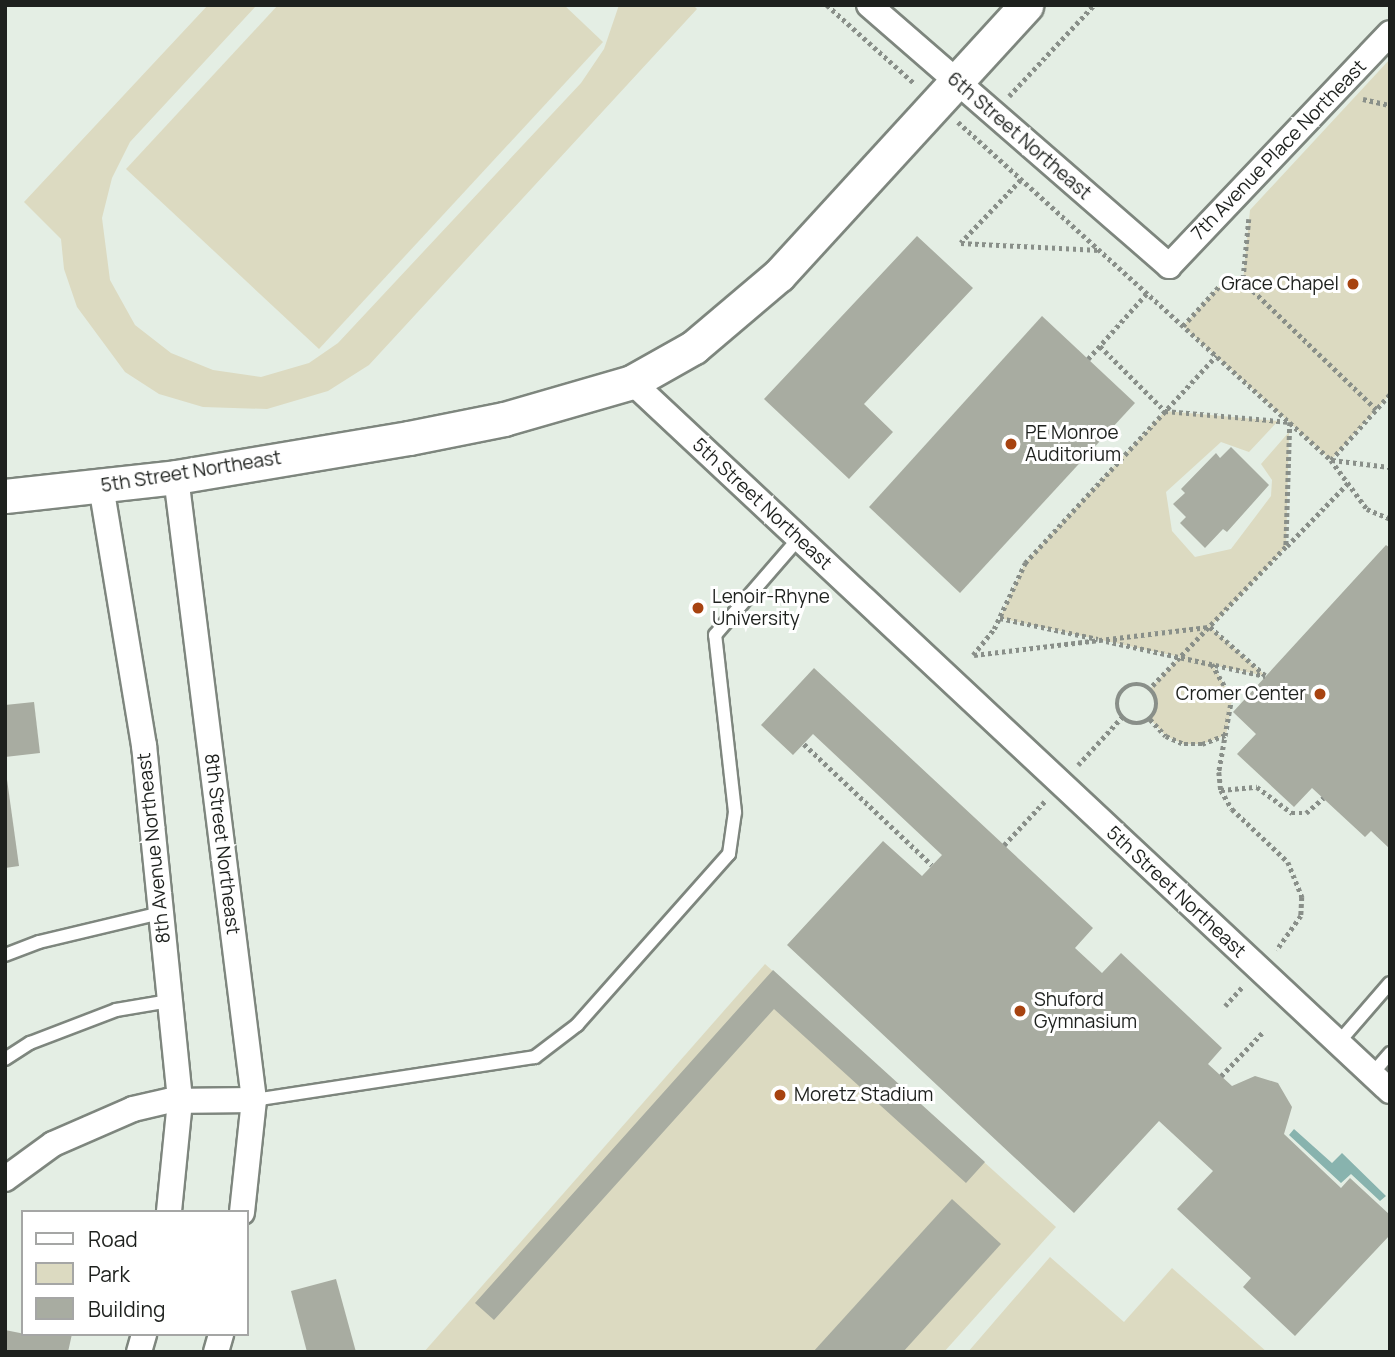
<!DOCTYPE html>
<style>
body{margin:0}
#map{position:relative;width:1395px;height:1357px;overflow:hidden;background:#e4eee4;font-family:Manrope,sans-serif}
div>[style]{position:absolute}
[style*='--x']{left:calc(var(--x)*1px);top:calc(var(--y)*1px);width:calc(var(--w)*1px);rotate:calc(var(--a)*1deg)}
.green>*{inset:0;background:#dcdac1}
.water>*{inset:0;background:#88b3ae}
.building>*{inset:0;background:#a8aca1}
.path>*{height:4.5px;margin-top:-2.25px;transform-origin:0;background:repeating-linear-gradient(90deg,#898f89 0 3.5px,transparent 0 7px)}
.path>.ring{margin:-2.25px;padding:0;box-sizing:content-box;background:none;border:4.5px solid #898f89;border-radius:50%}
.roads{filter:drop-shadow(2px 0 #7e867e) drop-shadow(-2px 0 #7e867e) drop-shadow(0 2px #7e867e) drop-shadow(0 -2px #7e867e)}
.lane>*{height:12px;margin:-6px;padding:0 6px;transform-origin:6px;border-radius:6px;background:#fff}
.street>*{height:24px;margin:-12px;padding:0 12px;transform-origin:12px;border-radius:12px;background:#fff}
.secondary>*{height:33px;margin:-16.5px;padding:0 16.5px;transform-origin:16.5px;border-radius:16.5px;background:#fff}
.dots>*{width:19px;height:19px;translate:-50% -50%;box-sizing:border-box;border:4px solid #fff;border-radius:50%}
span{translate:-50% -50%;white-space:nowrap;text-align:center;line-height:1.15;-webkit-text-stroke:6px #fff;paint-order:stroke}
.street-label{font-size:19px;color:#1e211e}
.poi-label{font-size:19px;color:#1e211e}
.right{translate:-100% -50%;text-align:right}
.left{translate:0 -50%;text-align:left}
.frame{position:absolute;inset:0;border:7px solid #1e211e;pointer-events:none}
.legend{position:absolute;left:21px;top:1210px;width:228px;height:126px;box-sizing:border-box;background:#fff;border:2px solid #a5a6a5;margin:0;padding:9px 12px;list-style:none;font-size:21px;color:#1e211e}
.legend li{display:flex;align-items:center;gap:14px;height:35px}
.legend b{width:35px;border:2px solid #a5a6a5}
</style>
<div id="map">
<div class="green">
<div style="clip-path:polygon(208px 5px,257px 5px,130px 142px,112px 178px,102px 218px,110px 280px,135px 325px,171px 353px,213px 370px,261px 377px,309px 363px,338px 343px,581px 83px,604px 49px,619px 5px,693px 5px,697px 9px,369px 365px,328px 391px,267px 409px,203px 407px,159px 394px,125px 372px,77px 307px,64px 269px,61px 239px,24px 202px)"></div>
<div style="clip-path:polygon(278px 5px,564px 5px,603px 42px,319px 349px,126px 169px)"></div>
<div style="clip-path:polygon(1390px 59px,1390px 394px,1331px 460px,1183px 326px,1223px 282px,1243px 281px,1250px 210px)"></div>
<div style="clip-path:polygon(1165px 411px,1278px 421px,1249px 452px,1221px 442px,1166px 492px,1172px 531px,1195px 557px,1231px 549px,1271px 496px,1272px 480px,1261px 464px,1289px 432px,1286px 547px,1210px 627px,1266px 676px,1213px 665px,1232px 698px,1229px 720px,1226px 735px,1202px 744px,1184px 744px,1166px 736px,1150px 719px,1156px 707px,1150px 689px,1180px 657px,1000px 618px,1025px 563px)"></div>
<div style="clip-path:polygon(765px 964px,1056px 1227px,944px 1352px,424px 1352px)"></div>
<div style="clip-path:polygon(1050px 1257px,1124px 1322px,1172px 1268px,1267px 1352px,968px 1352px)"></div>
</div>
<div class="water">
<div style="clip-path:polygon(1294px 1129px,1332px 1163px,1342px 1153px,1386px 1196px,1380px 1201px,1351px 1174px,1341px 1183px,1289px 1135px)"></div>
</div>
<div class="building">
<div style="clip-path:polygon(917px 236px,973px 288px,864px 404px,893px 432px,849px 479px,764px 399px)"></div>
<div style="clip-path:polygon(1042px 316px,1135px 403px,960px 593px,869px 507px)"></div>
<div style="clip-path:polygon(1231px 447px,1269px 485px,1227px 532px,1223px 529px,1205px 548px,1180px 523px,1186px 517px,1173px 504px,1185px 493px,1181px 489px,1216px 453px,1220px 458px)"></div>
<div style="clip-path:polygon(1386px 545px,1390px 548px,1390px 849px,1371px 831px,1365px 837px,1312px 788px,1294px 807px,1237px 754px,1256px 734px,1233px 712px)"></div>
<div style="clip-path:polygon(814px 668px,1093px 928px,1075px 948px,1102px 973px,1121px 953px,1222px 1048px,1208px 1064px,1232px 1086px,1255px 1076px,1278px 1083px,1292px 1107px,1284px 1134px,1341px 1188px,1350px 1178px,1390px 1215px,1390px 1235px,1295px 1336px,1243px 1287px,1251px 1278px,1177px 1209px,1213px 1171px,1159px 1121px,1074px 1213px,787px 945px,883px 841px,922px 876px,942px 855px,813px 734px,793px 755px,761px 725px)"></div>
<div style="clip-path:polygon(34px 702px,40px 753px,5px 757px,5px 705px)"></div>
<div style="clip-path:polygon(5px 765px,19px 866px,5px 868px)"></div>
<div style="clip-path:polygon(773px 970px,985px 1162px,966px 1183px,774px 1009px,494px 1320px,475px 1303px)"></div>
<div style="clip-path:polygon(952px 1199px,1001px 1244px,903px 1352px,813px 1352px)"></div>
<div style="clip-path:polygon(336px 1279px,356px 1352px,307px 1352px,291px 1291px)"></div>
<div style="clip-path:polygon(5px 1330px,25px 1334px,72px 1334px,68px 1352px,5px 1352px)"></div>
</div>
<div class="path">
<div style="--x:827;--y:5;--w:118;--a:41.9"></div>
<div style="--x:1009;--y:96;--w:125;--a:-47"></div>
<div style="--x:1363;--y:99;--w:28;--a:13"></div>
<div style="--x:958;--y:122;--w:503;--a:42.18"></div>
<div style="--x:1331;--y:460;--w:89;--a:-48.2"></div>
<div style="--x:1021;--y:180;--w:87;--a:133.6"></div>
<div style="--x:961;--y:243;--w:138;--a:2.9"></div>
<div style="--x:1249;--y:219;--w:62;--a:95.5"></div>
<div style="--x:1243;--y:281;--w:185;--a:43.9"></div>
<div style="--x:1183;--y:326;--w:59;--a:-47.7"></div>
<div style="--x:1223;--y:282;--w:20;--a:-3"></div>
<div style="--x:1100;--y:346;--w:92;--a:45"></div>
<div style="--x:1165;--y:411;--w:125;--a:5"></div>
<div style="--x:1290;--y:422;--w:125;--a:91.8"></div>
<div style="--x:1286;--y:547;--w:197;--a:133.8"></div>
<div style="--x:1088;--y:359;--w:89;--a:-48.2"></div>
<div style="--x:1331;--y:460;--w:61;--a:53.7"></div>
<div style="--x:1367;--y:509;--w:25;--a:23"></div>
<div style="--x:1332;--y:460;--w:58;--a:6.9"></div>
<div style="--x:1287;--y:546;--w:88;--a:-45.9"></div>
<div style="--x:1000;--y:618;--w:100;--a:12.1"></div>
<div style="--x:1106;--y:641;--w:163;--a:12.4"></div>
<div style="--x:973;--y:655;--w:33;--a:-51"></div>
<div style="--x:994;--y:629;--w:73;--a:-64.8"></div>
<div style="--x:1025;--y:563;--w:282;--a:-47.3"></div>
<div style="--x:974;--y:655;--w:238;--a:-6.8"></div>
<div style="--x:1210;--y:627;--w:74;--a:41.2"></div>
<div style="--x:1212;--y:664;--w:39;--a:60"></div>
<div style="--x:1232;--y:698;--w:75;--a:100"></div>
<div style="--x:1219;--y:772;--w:18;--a:84"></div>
<div style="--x:1221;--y:790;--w:22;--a:60"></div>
<div style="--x:1232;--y:809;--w:77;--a:43.4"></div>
<div style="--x:1288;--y:862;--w:38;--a:68"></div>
<div style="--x:1302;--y:897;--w:19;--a:93"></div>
<div style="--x:1301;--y:916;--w:42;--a:125.2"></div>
<div class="ring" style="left:1117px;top:684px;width:35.5px;height:35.5px"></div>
<div style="--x:1150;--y:719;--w:23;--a:47"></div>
<div style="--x:1166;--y:736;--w:20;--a:24"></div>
<div style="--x:1184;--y:744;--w:18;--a:0"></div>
<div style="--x:1202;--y:744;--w:26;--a:-21"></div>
<div style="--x:804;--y:744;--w:176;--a:43.4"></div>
<div style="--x:1078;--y:765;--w:65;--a:-47.5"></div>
<div style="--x:1221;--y:790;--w:36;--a:-5"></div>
<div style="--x:1257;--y:787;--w:44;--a:36.6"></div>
<div style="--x:1292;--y:813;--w:14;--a:0"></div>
<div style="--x:1306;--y:813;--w:23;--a:-41"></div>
<div style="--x:1004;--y:845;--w:62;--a:-47"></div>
<div style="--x:1225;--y:1006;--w:25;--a:-48"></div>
<div style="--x:1221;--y:1076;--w:62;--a:-46.3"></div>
</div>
<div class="roads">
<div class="lane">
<div style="--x:5;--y:955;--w:36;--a:-21"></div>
<div style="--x:39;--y:942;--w:125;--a:-13.4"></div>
<div style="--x:1338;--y:1043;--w:79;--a:-49.1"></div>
<div style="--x:5;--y:1059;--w:30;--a:-33"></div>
<div style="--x:30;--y:1043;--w:92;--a:-21"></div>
<div style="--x:116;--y:1010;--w:54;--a:-9.6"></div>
<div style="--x:1372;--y:1074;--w:28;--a:-49"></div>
<div style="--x:254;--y:1100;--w:284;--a:-8.7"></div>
<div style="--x:535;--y:1057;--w:53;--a:-37.3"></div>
<div style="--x:577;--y:1025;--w:229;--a:-48.4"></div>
<div style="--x:729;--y:854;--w:42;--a:-81.9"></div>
<div style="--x:735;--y:812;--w:178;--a:-96.4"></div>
<div style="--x:715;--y:635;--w:128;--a:-49.1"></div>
</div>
<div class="street">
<div style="--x:869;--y:5;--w:398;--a:41"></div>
<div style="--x:1169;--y:266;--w:321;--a:-46.5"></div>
<div style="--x:632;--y:382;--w:1038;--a:43.09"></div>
<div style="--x:176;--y:477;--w:628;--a:82.86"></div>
<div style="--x:254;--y:1100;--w:113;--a:96.1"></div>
<div style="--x:101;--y:486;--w:263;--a:80.6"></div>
<div style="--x:144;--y:745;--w:358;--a:84.2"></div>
<div style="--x:180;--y:1101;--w:112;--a:95.7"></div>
<div style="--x:5;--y:1179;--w:59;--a:-36.1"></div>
<div style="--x:53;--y:1144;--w:87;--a:-23.6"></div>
<div style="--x:133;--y:1109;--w:37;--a:-13"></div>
<div style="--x:169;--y:1101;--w:85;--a:-0.7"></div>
<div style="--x:139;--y:1352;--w:19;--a:-74"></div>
<div style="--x:216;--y:1352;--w:19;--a:-74"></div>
</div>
<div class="secondary">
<div style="--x:5;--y:496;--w:172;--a:-6.3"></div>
<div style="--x:176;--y:477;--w:236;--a:-9.5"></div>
<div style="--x:409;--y:438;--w:97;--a:-11.3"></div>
<div style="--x:504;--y:419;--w:133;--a:-16.1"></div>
<div style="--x:632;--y:382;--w:71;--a:-29.4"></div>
<div style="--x:694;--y:347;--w:111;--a:-40.3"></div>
<div style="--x:779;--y:275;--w:366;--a:-47.5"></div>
</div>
</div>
<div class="dots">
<div style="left:1353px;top:284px;background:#a74310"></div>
<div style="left:1011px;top:444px;background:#a74310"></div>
<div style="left:698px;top:608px;background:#a74310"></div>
<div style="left:1320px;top:694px;background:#a74310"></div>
<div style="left:1020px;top:1011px;background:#a74310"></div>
<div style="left:780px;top:1095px;background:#a74310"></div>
</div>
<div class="street-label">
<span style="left:1019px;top:136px;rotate:41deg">6th Street Northeast</span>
<span style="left:1279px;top:150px;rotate:-46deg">7th Avenue Place Northeast</span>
<span style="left:191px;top:472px;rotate:-9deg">5th Street Northeast</span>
<span style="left:762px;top:504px;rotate:43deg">5th Street Northeast</span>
<span style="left:222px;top:844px;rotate:83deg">8th Street Northeast</span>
<span style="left:154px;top:848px;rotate:-96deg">8th Avenue Northeast</span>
<span style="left:1176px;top:892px;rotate:43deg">5th Street Northeast</span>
</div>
<div class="poi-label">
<span class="right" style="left:1339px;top:284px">Grace Chapel</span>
<span class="left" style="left:1025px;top:444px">PE Monroe<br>Auditorium</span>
<span class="left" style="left:712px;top:608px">Lenoir-Rhyne<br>University</span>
<span class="right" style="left:1306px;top:694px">Cromer Center</span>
<span class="left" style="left:1034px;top:1011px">Shuford<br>Gymnasium</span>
<span class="left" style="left:794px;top:1095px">Moretz Stadium</span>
</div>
<div class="frame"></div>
<ul class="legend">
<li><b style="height:9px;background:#fff"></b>Road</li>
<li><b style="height:19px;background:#dcdac1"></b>Park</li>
<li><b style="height:19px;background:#a8aca1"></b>Building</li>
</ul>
</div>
